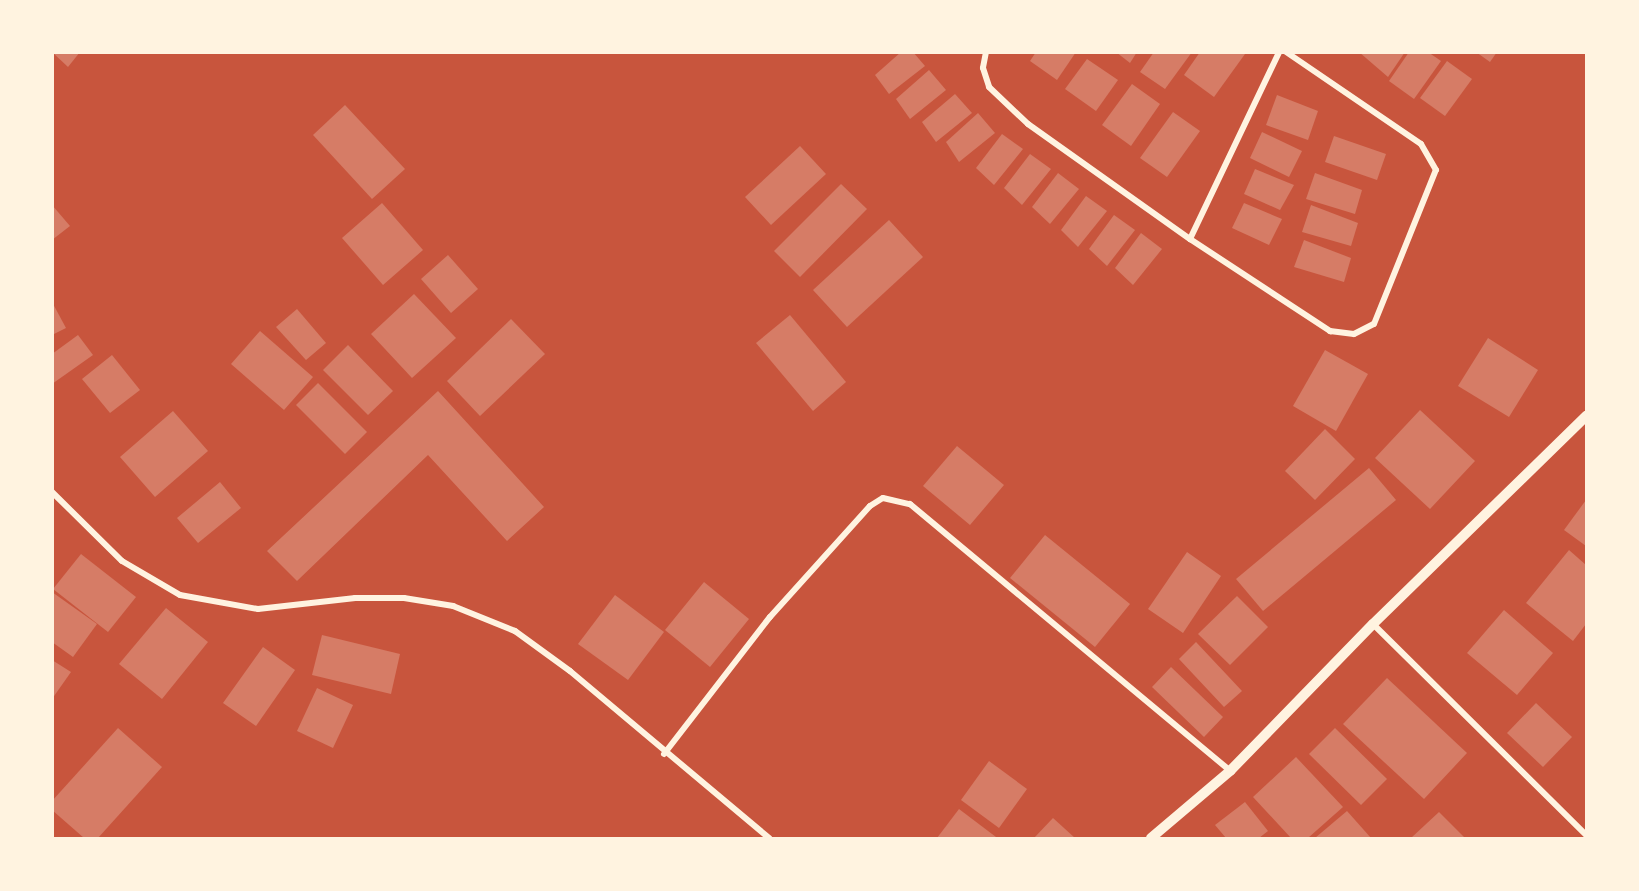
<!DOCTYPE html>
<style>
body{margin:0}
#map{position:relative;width:1639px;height:891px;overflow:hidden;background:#c8553d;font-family:"PT Sans Narrow",sans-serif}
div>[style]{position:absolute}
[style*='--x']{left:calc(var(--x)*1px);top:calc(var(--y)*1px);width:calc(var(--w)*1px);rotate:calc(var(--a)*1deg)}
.building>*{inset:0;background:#d67c66}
.minor>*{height:6px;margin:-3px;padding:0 3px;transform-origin:3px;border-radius:3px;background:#fff3e0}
.tertiary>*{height:10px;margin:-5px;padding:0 5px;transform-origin:5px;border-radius:5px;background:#fff3e0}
span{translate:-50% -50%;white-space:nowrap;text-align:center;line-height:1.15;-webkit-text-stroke:4.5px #fff3e0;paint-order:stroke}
.frame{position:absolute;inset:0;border:54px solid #fff3e0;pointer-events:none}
</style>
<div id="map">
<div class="building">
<div style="clip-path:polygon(52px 52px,80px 52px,68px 67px)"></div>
<div style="clip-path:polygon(901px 52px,913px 52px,925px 66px,889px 94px,875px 75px)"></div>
<div style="clip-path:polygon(1036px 52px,1076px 52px,1057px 80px,1030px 61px)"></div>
<div style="clip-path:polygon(1116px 52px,1137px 52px,1130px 63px)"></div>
<div style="clip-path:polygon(1154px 52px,1192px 52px,1165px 89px,1140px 72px)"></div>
<div style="clip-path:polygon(1200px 52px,1245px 54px,1214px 97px,1184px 75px)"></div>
<div style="clip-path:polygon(1359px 52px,1405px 52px,1388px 77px)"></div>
<div style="clip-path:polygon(1409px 52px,1428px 52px,1441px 61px,1414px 99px,1389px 81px)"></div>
<div style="clip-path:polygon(1476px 52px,1497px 52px,1490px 62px)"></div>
<div style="clip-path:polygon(1087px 59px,1118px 80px,1096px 111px,1065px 89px)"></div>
<div style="clip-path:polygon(1447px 61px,1472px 79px,1445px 116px,1420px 98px)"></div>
<div style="clip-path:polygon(929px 70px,946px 90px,910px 119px,896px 99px)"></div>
<div style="clip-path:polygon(1132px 84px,1160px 104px,1131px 146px,1102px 125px)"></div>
<div style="clip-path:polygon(955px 94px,972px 113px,936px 142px,922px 122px)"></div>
<div style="clip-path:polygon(1277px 95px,1318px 111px,1308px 140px,1266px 125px)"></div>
<div style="clip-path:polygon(345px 105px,405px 169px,372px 199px,313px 135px)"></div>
<div style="clip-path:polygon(1173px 112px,1200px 131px,1167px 177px,1140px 158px)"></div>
<div style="clip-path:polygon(978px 113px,995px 133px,959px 162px,946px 142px)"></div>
<div style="clip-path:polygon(1262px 132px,1302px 151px,1289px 177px,1250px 158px)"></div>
<div style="clip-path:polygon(1002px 134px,1023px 149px,994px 185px,976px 168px)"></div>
<div style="clip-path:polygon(1334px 136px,1386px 154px,1377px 180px,1325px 162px)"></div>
<div style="clip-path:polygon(800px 146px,826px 174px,771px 225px,745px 197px)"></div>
<div style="clip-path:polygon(1030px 154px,1051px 169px,1022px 205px,1004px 188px)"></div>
<div style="clip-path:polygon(1255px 169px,1294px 185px,1280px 210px,1244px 194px)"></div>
<div style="clip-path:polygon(1058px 173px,1079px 189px,1050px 224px,1032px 207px)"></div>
<div style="clip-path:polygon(1315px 173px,1362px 190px,1355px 214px,1306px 199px)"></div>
<div style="clip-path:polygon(841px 184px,867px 209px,800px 277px,774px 251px)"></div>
<div style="clip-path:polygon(1086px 196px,1107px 211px,1078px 247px,1061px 230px)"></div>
<div style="clip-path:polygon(382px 203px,423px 250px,383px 285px,342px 238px)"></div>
<div style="clip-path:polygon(1244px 203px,1282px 219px,1269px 245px,1232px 228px)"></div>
<div style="clip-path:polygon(52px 205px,70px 226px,52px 240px)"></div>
<div style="clip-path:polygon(1311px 205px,1358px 223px,1351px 246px,1302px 232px)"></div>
<div style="clip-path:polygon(1114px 215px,1135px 230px,1107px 266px,1089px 249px)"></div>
<div style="clip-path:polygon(889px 220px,923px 257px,847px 327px,813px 290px)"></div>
<div style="clip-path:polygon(1141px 233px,1162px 249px,1133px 285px,1115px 268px)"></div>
<div style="clip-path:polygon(1304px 240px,1351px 258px,1344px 282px,1294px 267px)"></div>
<div style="clip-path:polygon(448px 255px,478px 289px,451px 313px,421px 279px)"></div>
<div style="clip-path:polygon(414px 294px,456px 338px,412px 378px,371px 334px)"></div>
<div style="clip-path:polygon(52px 302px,66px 328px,52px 335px)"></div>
<div style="clip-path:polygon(297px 309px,326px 343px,306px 360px,276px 327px)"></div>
<div style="clip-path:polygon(790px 315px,846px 382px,813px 411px,756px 343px)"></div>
<div style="clip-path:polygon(511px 319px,545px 354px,480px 416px,447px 381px)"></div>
<div style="clip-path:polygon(260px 331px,313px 377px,284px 410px,231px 364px)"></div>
<div style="clip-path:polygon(78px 335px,93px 355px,52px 384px,52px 354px)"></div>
<div style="clip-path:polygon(1488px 338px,1538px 370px,1509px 417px,1458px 386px)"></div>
<div style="clip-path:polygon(348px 345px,393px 391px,368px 415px,323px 370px)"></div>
<div style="clip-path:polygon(1325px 350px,1368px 374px,1336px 431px,1293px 406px)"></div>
<div style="clip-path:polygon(112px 355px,140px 390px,110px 413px,82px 379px)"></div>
<div style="clip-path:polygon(318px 383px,367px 432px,345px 454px,296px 405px)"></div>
<div style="clip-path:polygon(438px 391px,544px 507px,507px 541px,428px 455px,297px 581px,267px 551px)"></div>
<div style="clip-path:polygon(1420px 410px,1475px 461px,1430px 509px,1375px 458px)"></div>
<div style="clip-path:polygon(173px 411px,208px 451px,155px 497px,120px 457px)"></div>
<div style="clip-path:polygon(1325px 429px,1355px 459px,1315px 500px,1285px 471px)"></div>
<div style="clip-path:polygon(957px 446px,1004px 485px,970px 525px,923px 486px)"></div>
<div style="clip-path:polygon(1369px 468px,1396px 500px,1263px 611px,1236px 579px)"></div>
<div style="clip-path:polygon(220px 482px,241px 508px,198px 543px,177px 518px)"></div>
<div style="clip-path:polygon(1586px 500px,1586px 546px,1564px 530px)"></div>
<div style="clip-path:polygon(1045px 535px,1130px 604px,1095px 647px,1010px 578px)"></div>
<div style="clip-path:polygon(1569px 550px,1586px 565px,1586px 624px,1573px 641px,1526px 603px)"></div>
<div style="clip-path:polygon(1187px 552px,1221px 576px,1183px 633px,1148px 609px)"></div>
<div style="clip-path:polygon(81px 554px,136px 597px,108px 632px,53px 589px)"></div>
<div style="clip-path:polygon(704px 582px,749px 619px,710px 667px,665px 630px)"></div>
<div style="clip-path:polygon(52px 592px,97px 624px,73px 657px,52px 642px)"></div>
<div style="clip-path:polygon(615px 595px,664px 632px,628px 680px,578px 644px)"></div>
<div style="clip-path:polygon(1237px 596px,1268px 627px,1230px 665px,1198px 634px)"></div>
<div style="clip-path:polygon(166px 608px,208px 642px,162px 699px,119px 664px)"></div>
<div style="clip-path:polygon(1504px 610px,1553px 653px,1517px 695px,1467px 653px)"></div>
<div style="clip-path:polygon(322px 635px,400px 654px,391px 694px,312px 675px)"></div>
<div style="clip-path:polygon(1196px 642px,1242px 691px,1224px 707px,1179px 659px)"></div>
<div style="clip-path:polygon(263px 647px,295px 670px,256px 726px,223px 703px)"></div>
<div style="clip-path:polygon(52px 660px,71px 672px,52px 699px)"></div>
<div style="clip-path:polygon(1171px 667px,1223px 717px,1204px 737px,1152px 687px)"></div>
<div style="clip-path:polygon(1387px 678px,1467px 753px,1424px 799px,1343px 724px)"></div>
<div style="clip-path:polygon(317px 688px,353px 705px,333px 748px,297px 731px)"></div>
<div style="clip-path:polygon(1536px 703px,1572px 737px,1543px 767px,1507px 733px)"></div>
<div style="clip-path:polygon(118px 728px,162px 767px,98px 838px,84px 838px,52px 810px,52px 801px)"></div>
<div style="clip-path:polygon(1335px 728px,1387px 779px,1361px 805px,1309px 754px)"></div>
<div style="clip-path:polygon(1296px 757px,1343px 807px,1308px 838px,1291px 838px,1253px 797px)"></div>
<div style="clip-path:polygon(989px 761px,1027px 789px,999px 828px,961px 800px)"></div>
<div style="clip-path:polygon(1245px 802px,1268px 831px,1259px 838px,1226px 838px,1215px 825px)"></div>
<div style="clip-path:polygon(959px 809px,996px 837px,995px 838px,937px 838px)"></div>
<div style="clip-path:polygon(1347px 811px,1371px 838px,1315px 838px)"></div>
<div style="clip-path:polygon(1439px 812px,1465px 838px,1411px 838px)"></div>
<div style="clip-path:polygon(1053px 818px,1075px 838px,1034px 838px)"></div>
</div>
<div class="minor">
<div style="--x:986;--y:52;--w:16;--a:101"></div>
<div style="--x:983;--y:68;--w:20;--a:72"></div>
<div style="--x:989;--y:87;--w:54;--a:43.5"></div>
<div style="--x:1028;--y:124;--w:199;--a:35.4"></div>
<div style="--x:1190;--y:239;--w:168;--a:33.3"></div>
<div style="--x:1330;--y:331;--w:24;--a:7"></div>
<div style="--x:1354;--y:334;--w:22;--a:-27"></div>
<div style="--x:1374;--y:324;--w:166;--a:-68.1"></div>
<div style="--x:1436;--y:170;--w:30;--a:-120"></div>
<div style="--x:1421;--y:144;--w:163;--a:-145.7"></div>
<div style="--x:1190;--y:239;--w:207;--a:-64.5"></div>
<div style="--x:52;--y:492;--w:98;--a:44.6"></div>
<div style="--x:122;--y:561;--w:67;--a:30.4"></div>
<div style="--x:180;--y:595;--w:79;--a:10.2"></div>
<div style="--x:258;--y:609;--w:98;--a:-6.5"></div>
<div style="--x:355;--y:598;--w:49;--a:0"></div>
<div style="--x:404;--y:598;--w:50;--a:9.3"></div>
<div style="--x:453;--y:606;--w:67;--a:22"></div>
<div style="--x:515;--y:631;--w:68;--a:36"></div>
<div style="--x:570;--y:671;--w:260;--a:40"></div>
<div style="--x:1373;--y:624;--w:300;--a:44.7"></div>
<div style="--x:664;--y:754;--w:173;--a:-52.3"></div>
<div style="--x:770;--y:617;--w:149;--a:-48"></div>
<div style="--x:870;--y:506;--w:15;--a:-32"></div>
<div style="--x:883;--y:498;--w:28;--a:13"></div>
<div style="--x:910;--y:504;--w:417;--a:39.8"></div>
</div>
<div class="tertiary">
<div style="--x:1151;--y:838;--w:104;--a:-40.3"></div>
<div style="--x:1230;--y:771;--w:205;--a:-45.8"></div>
<div style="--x:1373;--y:624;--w:298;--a:-44.3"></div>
</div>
<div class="frame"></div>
</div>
